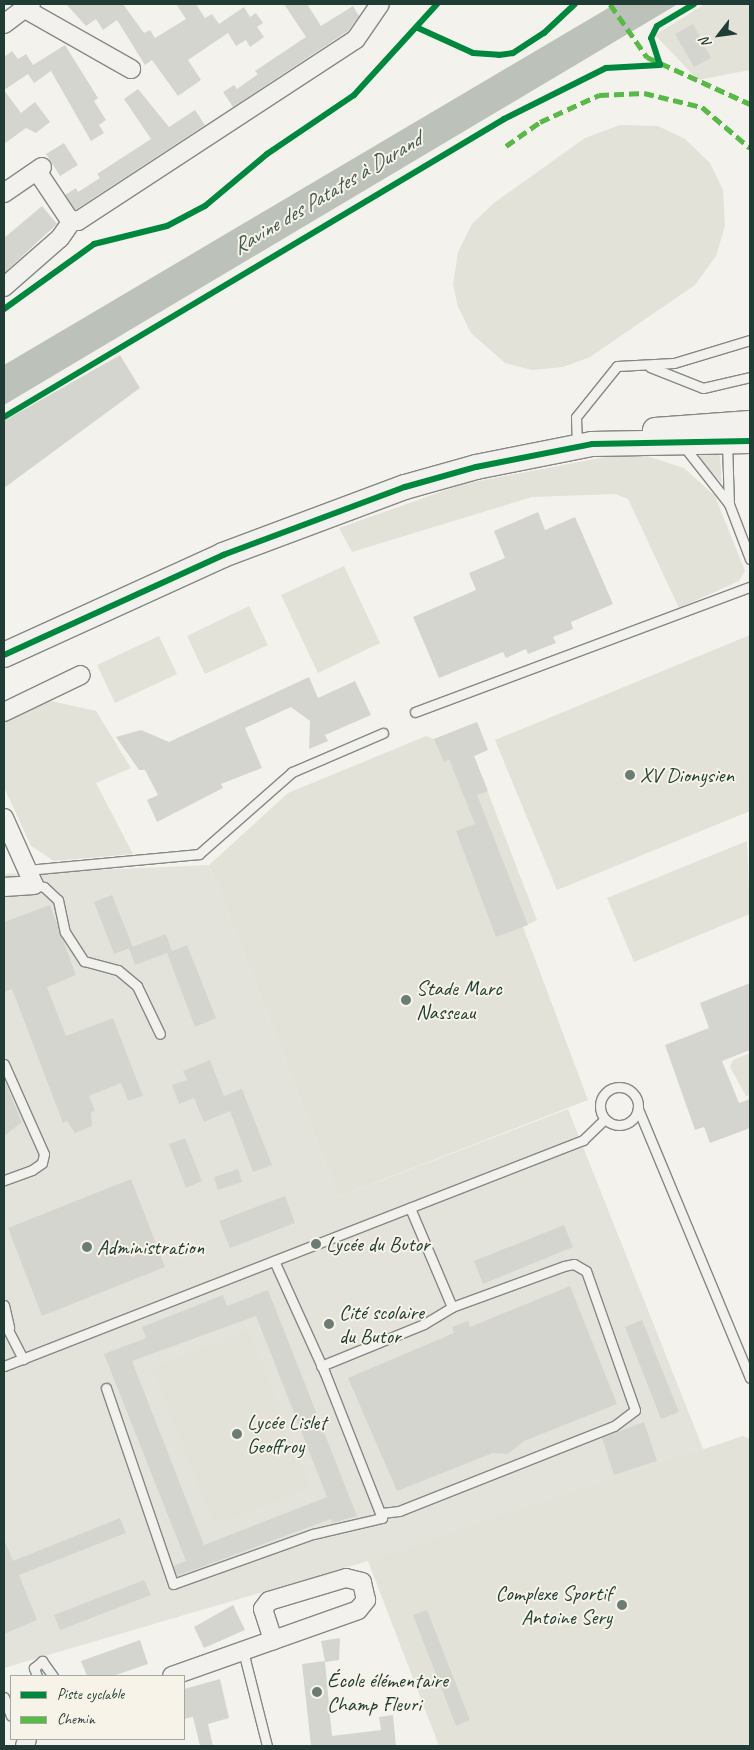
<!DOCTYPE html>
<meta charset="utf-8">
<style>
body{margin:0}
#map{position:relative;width:754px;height:1750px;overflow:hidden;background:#f4f2ec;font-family:Caveat,sans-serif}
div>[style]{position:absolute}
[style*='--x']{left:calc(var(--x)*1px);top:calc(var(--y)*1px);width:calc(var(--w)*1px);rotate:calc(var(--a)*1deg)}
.built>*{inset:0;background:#e4e3db}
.green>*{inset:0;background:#e2e2d9}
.water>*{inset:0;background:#bcc2b9}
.building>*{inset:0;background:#d5d5d0}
.roads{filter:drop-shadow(1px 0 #848985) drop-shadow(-1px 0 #848985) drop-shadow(0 1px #848985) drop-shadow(0 -1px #848985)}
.service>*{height:9px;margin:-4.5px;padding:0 4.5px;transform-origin:4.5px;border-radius:4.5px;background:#f2f1ed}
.service>.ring{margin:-4.5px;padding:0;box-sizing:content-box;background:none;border:9px solid #f2f1ed;border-radius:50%}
.minor>*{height:18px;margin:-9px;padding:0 9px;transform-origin:9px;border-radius:9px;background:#f2f1ed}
.secondary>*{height:24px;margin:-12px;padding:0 12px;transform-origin:12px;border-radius:12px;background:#f2f1ed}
.quiet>*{height:5px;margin-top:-2.5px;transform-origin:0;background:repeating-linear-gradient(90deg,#58b947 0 10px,transparent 0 15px)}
.cycleway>*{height:6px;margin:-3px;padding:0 3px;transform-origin:3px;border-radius:3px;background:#00873e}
.dots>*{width:14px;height:14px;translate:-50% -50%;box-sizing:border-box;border:2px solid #f7f3e8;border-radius:50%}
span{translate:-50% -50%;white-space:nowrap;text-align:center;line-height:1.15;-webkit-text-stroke:4px #f7f3e8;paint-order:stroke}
.poi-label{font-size:21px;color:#1f3d34}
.left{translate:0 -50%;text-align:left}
.right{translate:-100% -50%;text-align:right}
.water-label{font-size:22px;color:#405950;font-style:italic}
.frame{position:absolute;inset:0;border:5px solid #1f3d34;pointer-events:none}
.legend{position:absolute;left:10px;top:1675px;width:175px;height:65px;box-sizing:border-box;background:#f7f3e8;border:1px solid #a1aaa0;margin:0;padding:6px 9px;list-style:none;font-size:15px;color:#1f3d34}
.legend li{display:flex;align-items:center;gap:10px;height:25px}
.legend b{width:25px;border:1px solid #a1aaa0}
.north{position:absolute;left:694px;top:10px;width:50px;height:50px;-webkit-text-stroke:4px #f7f3e8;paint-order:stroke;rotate:240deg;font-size:14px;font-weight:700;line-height:20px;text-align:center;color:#1f3d34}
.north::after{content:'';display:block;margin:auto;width:18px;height:22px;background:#1f3d34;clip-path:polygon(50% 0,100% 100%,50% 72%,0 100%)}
</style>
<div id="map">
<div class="built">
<div style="clip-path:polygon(209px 865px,338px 1197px,568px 1109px,704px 1451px,368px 1561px,4px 1668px,4px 874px)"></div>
</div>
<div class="green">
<div style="clip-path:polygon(705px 4px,750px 4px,750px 70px,698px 80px,655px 35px)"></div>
<div style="clip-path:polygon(620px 125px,658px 126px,685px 139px,710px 163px,723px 190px,725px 226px,716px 256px,695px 285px,590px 357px,563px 367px,532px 370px,505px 363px,471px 333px,458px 307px,453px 285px,458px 252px,472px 224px,494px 203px,585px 138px)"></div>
<div style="clip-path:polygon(701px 453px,716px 452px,720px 457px,722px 483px,698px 459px)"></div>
<div style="clip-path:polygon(641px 454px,684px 468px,715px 496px,745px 571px,739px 581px,679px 608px,628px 499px,615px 494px,532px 497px,352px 552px,339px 528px,463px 484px,616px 455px)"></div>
<div style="clip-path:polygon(344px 566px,380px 643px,318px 673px,281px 595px)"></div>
<div style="clip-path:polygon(249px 606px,268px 645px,205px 674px,187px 636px)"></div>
<div style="clip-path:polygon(750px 635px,750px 811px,557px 890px,495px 740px)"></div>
<div style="clip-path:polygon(159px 636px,177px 674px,115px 703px,97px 665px)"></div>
<div style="clip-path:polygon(42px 699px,96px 711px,131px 768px,96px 783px,133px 854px,54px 861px,31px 846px,4px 787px,4px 716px)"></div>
<div style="clip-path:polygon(477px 722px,488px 750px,474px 756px,537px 920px,523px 927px,588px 1100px,338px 1197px,209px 865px,288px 793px,426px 736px,434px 739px)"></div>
<div style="clip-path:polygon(747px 841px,750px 914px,634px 962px,607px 898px)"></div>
<div style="clip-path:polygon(750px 1053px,750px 1095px,746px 1096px,730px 1067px,733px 1060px)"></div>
<div style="clip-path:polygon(249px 1330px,311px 1487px,214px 1525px,152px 1368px)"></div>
<div style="clip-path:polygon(743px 1436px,750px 1439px,750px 1746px,439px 1746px,368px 1561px)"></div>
</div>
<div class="water">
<div style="clip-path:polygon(615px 4px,678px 4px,4px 405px,4px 365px)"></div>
</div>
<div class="building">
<div style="clip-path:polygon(66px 4px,123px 4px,144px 33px,150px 30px,155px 38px,186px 19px,176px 4px,196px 4px,205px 18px,212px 14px,219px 24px,244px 7px,250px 17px,256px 13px,263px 23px,257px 27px,264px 37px,250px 47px,246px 40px,236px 46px,228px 33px,188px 60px,201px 80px,178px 96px,152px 60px,145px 65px,117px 20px,103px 30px,96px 19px,86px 26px)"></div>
<div style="clip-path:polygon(284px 4px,307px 4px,321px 26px,353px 6px,359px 16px,348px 31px,233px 107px,223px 92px,234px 85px,237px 89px,258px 74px,255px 71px,306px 37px)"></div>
<div style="clip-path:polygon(693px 24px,711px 58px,694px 67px,675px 34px)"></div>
<div style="clip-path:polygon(65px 45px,98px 98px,94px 101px,106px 120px,99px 125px,104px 133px,91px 141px,51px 71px,34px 83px,28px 74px,4px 90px,21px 113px,35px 102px,50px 122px,36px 133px,26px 128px,4px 144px,4px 57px,12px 51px,18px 59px,26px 54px,33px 65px)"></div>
<div style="clip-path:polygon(138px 89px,169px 127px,195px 110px,205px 125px,75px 210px,65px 195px,76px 188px,78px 192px,100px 178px,97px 174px,151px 139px,124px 99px)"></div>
<div style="clip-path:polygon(64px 143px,78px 165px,60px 176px,46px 154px)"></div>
<div style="clip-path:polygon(42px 206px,57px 224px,4px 273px,4px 238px)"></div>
<div style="clip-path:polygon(120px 355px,140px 388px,4px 488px,4px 421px)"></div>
<div style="clip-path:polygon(538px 512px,545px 530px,575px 517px,613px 604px,571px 622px,573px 629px,553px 637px,556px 643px,528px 654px,526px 649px,506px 658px,503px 652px,439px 678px,413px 617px,476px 590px,469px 573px,505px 558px,494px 531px)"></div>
<div style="clip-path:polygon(309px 677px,318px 698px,355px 681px,371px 715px,325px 735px,328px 741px,309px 749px,310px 721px,291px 707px,245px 728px,262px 768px,221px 784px,223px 788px,157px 822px,147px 800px,158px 795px,145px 770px,139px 770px,116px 737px,141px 730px,169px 742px)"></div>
<div style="clip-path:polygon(477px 722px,488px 750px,474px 756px,488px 791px,477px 795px,528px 925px,496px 937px,456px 831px,475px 824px,449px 759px,444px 762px,434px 739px)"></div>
<div style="clip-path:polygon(112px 895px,133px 947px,114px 954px,94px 902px)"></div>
<div style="clip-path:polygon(50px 905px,76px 975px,47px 987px,66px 1036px,113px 1018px,143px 1096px,128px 1101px,121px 1083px,89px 1096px,95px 1111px,91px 1112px,92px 1126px,75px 1133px,67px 1121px,63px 1123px,12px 989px,4px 992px,4px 922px)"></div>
<div style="clip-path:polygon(166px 934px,172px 951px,187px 945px,216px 1018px,195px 1027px,167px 953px,135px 965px,129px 948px)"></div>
<div style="clip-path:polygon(750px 983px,750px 1050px,722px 1061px,739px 1103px,750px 1099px,750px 1128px,710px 1143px,704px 1127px,695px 1130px,665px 1045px,709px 1028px,700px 1003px)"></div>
<div style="clip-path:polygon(210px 1060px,224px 1096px,242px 1089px,272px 1165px,253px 1172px,230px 1111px,204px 1122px,194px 1098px,179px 1104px,172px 1085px,187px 1080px,183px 1071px)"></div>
<div style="clip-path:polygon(4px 1079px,22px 1122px,4px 1136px)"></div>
<div style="clip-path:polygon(185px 1138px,202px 1181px,186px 1188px,169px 1144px)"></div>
<div style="clip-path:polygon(238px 1169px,242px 1182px,218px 1190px,214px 1177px)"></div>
<div style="clip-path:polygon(131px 1179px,165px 1267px,42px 1316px,8px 1228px)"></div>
<div style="clip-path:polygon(285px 1196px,295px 1223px,230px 1248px,219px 1221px)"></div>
<div style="clip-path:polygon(564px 1225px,573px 1247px,483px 1284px,474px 1261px)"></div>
<div style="clip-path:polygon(570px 1286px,617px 1404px,524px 1441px,508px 1454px,493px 1453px,397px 1491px,348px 1378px,454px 1333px,452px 1327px,468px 1321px,470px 1327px)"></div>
<div style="clip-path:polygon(evenodd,268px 1290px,357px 1516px,332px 1523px,331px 1519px,177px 1576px,173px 1566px,186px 1561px,104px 1354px,146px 1338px,142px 1327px,223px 1295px,227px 1306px,268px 1290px,256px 1316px,327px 1497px,204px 1545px,132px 1361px,256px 1316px)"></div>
<div style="clip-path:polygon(642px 1320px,679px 1412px,661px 1419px,625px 1327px)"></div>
<div style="clip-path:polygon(644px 1422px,657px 1461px,614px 1475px,602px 1438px)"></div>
<div style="clip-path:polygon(120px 1518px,126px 1533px,19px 1575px,37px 1620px,4px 1634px,4px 1539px,13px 1561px)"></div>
<div style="clip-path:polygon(144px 1580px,151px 1595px,60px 1630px,54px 1615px)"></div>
<div style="clip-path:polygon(233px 1605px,245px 1630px,204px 1648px,194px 1627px)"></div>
<div style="clip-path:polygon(427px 1610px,470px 1720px,456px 1726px,413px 1615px)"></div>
<div style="clip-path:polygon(340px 1638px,339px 1660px,325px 1662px,332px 1736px,381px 1730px,379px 1717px,393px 1715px,396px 1746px,311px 1746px,302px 1664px,325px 1661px,321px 1641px)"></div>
<div style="clip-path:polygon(140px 1640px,148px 1664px,113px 1676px,87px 1676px,81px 1661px)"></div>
<div style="clip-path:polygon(220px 1679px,229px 1718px,208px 1724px,213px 1746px,200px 1746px,193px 1717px,184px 1719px,184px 1689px)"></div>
</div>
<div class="roads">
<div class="service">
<div style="--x:650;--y:367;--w:57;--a:21.6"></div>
<div style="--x:703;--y:388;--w:48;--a:-13.2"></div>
<div style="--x:727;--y:442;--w:62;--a:88.2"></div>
<div style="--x:682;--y:444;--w:76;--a:51.9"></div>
<div style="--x:729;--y:504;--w:59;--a:69.1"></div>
<div style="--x:577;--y:446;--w:29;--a:-92"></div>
<div style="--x:576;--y:417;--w:65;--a:-51.2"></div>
<div style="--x:617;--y:366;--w:57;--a:-3"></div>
<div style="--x:674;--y:363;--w:79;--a:-16.8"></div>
<div style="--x:415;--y:712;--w:358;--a:-20.5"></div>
<div style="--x:27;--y:870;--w:173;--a:-5.3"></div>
<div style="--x:199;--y:854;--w:124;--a:-41.4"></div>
<div style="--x:292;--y:772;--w:99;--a:-23.2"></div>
<div style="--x:34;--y:885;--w:10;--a:11"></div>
<div style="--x:44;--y:887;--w:19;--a:43"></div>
<div style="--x:58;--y:900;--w:33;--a:78"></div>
<div style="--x:65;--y:932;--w:35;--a:57"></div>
<div style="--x:84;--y:961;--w:35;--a:15"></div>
<div style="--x:118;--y:970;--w:25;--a:40"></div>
<div style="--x:137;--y:986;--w:53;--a:64.4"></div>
<div style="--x:4;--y:1064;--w:98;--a:66"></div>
<div style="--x:44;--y:1154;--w:9;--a:103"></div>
<div style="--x:42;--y:1163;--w:12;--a:145"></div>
<div style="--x:32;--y:1170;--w:30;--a:160"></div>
<div class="ring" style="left:600px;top:1087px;width:29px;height:29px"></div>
<div style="--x:638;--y:1109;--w:291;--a:67.4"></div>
<div style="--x:4;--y:1305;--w:23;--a:77"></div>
<div style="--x:4;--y:1322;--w:42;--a:62.8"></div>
<div style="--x:4;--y:1366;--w:622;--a:-21.32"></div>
<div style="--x:583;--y:1140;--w:30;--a:-44"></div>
<div style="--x:321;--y:1366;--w:111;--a:-22.2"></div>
<div style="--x:424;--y:1324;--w:33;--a:-31"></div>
<div style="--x:106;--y:1388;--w:207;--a:71.1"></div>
<div style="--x:173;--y:1584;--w:149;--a:-19.7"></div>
<div style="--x:313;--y:1534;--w:71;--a:-13.1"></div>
<div style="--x:382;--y:1518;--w:158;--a:-111.5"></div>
<div style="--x:324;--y:1371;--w:121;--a:-114.4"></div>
<div style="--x:382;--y:1513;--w:17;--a:-7"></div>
<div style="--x:399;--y:1511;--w:231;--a:-21.6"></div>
<div style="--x:614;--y:1426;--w:26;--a:-37"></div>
<div style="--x:635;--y:1410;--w:147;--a:-109.4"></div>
<div style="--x:586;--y:1271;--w:14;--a:-150"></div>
<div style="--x:574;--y:1264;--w:10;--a:169"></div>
<div style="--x:564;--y:1266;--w:119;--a:159.9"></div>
<div style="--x:452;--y:1307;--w:108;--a:-113"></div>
<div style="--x:243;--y:1651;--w:98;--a:75.8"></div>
<div style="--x:37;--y:1676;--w:9;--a:-111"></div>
<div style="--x:34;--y:1668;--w:11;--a:-41"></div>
<div style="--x:42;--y:1661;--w:19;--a:54"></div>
<div style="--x:4;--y:1697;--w:20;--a:70"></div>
</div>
<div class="minor">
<div style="--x:25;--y:9;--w:122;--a:29.5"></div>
<div style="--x:4;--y:24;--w:34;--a:-37"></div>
<div style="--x:37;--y:171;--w:58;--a:56.3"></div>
<div style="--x:69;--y:219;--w:9;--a:13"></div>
<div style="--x:78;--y:221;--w:332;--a:-33.2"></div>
<div style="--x:356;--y:39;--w:42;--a:-55.6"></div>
<div style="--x:4;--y:193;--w:46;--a:-34.4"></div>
<div style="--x:4;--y:287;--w:74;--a:-41.2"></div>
<div style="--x:60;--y:238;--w:21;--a:-55"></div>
<div style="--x:4;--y:712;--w:85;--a:-25.7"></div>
<div style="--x:4;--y:818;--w:73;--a:65.9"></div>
<div style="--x:34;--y:885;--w:30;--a:176"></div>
<div style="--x:172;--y:1676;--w:197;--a:-19.5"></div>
<div style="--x:358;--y:1610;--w:13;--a:-51"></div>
<div style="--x:366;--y:1600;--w:18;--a:-103"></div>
<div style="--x:362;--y:1582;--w:16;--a:-166"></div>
<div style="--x:346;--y:1578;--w:80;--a:163.4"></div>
<div style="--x:269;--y:1601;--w:10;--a:127"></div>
<div style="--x:263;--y:1609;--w:33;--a:72"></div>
<div style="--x:25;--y:1746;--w:7;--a:-74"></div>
</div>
<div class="secondary">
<div style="--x:655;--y:430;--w:95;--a:-4.2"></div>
<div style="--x:4;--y:655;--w:241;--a:-24.5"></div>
<div style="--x:223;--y:555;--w:194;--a:-20.5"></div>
<div style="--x:405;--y:487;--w:74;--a:-15.7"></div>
<div style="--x:476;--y:467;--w:118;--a:-11.2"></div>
<div style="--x:592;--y:444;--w:158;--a:-1.1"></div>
</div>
</div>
<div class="quiet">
<div style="--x:610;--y:4;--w:65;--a:55.1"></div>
<div style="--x:647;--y:57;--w:113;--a:24.5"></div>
<div style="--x:506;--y:146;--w:42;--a:-35.2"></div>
<div style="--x:540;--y:122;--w:65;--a:-24.6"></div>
<div style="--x:599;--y:95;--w:45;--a:-2.5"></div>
<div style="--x:644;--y:93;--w:60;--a:13.6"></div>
<div style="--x:702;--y:107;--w:63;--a:40.5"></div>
</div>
<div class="cycleway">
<div style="--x:418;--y:28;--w:60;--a:24.4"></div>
<div style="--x:473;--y:53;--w:26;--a:4"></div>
<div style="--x:499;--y:55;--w:14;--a:-8"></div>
<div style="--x:513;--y:53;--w:37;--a:-33"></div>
<div style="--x:544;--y:33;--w:42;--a:-43.1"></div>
<div style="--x:4;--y:309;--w:111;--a:-35.8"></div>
<div style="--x:94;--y:244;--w:75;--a:-13.9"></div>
<div style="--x:167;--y:226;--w:43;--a:-27.8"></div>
<div style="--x:205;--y:206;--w:81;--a:-40"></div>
<div style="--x:267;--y:154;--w:105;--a:-34.1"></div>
<div style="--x:354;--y:95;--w:123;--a:-47.6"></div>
<div style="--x:4;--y:417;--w:582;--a:-30.79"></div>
<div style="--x:504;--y:119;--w:114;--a:-26.6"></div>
<div style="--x:606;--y:68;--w:54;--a:-3.2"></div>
<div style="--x:660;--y:65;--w:28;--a:-108"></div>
<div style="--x:651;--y:38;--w:13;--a:-63"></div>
<div style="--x:657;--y:26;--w:43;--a:-30.7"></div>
<div style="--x:4;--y:655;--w:241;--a:-24.5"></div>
<div style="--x:223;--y:555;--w:194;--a:-20.5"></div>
<div style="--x:405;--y:487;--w:74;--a:-15.7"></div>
<div style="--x:476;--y:467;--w:118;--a:-11.2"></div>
<div style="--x:592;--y:444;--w:158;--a:-1.1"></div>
</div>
<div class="dots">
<div style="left:630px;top:775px;background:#6a7c74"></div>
<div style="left:406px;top:1000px;background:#6a7c74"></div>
<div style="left:316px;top:1244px;background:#6a7c74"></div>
<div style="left:87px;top:1247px;background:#6a7c74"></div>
<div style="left:329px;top:1324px;background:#6a7c74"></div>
<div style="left:237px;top:1434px;background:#6a7c74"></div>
<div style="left:622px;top:1605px;background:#6a7c74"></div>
<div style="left:317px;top:1692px;background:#6a7c74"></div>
</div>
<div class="poi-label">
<span class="left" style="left:640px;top:775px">XV Dionysien</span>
<span class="left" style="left:416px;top:1000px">Stade Marc<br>Nasseau</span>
<span class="left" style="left:326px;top:1244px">Lycée du Butor</span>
<span class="left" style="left:97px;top:1247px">Administration</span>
<span class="left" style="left:339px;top:1324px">Cité scolaire<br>du Butor</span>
<span class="left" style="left:247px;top:1434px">Lycée Lislet<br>Geoffroy</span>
<span class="right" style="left:612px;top:1605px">Complexe Sportif<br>Antoine Sery</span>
<span class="left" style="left:327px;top:1692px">École élémentaire<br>Champ Fleuri</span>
</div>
<div class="water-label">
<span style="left:327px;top:194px;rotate:-31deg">Ravine des Patates à Durand</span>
</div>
<div class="frame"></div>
<ul class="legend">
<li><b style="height:6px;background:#00873e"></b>Piste cyclable</li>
<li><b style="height:6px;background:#58b947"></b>Chemin</li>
</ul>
<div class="north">N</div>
</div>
